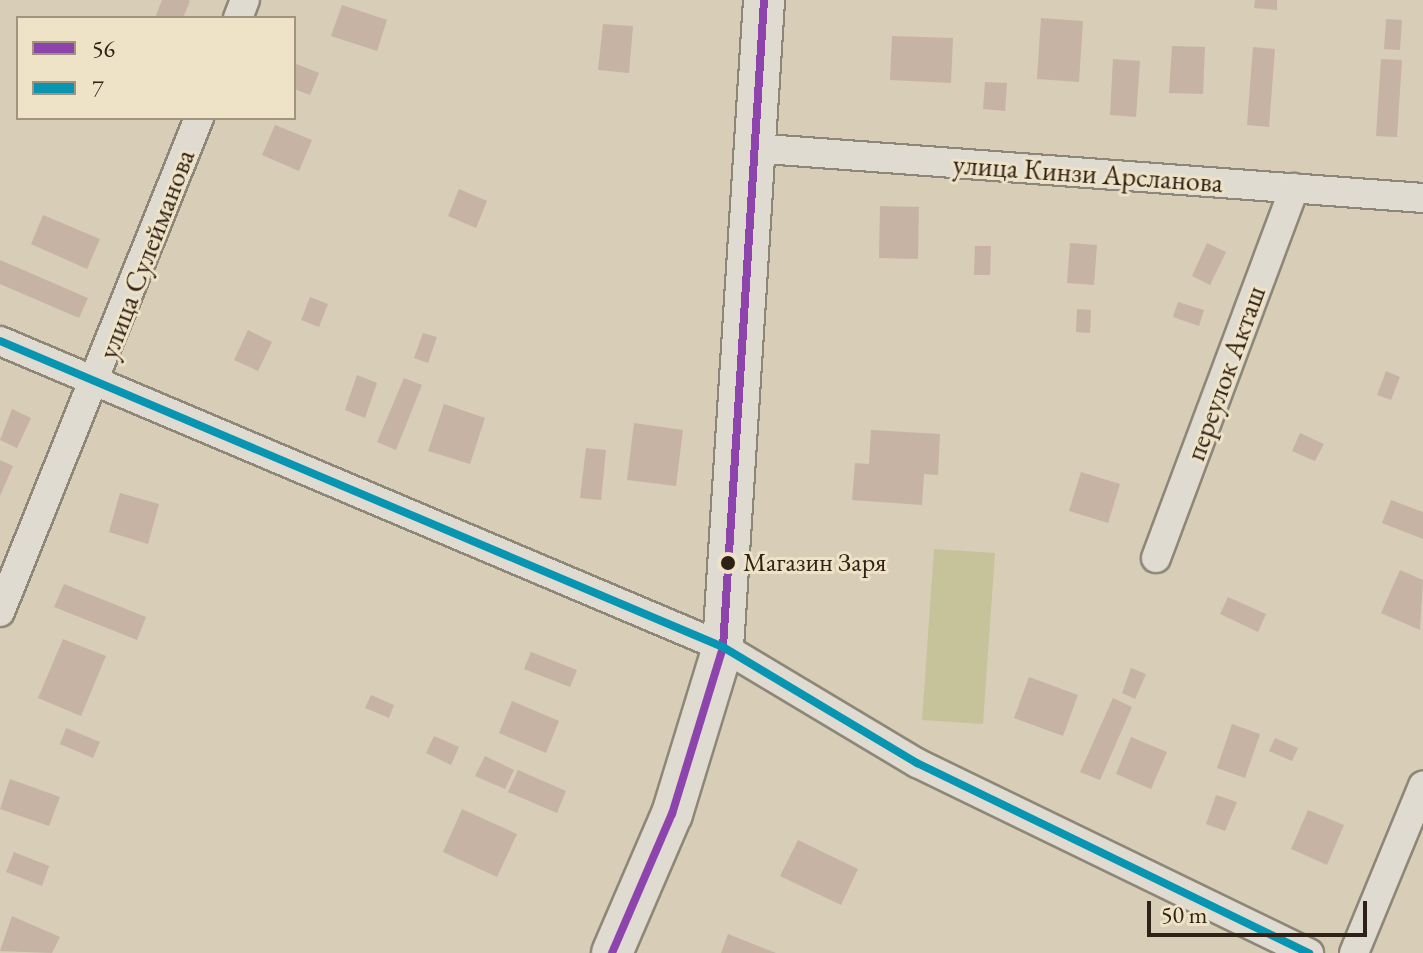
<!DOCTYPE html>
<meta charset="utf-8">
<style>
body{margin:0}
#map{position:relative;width:1423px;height:953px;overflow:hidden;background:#d8cdb6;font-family:"EB Garamond",serif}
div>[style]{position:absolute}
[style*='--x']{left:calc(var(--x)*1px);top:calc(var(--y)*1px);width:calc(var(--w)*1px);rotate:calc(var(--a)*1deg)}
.green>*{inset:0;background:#c6c39b}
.building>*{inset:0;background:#c6b3a4}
.roads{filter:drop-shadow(2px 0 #8e8778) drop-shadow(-2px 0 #8e8778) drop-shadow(0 2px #8e8778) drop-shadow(0 -2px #8e8778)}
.minor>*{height:28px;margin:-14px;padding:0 14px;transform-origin:14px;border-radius:14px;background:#e0dbd0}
.secondary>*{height:40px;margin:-20px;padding:0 20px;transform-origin:20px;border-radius:20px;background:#e0dbd0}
.bus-1>*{height:8px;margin:-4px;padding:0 4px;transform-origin:4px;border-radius:4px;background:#8e44ad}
.bus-2>*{height:8px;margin:-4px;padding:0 4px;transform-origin:4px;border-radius:4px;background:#0795b2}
.dots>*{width:22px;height:22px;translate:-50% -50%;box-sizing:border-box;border:4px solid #eee2c7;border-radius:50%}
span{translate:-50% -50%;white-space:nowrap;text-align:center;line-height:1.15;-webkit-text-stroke:6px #eee2c7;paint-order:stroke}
.bus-label{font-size:26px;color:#302116}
.left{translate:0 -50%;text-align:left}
.street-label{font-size:28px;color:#302116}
.legend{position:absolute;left:16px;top:16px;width:280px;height:104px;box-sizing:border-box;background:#eee2c7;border:2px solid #a29580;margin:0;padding:10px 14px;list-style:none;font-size:24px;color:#302116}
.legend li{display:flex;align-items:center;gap:16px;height:40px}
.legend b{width:40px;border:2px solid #a29580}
.scale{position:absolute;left:1147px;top:901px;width:220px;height:36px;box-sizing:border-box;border:4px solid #302116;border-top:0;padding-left:10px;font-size:24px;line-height:28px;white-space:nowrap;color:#302116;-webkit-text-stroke:6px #eee2c7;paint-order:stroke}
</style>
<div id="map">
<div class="green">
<div style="clip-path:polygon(934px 549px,995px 553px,983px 724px,922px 720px)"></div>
</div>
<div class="building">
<div style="clip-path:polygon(162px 0,188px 0,190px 1px,183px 18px,155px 18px)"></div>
<div style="clip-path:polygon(1255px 0,1277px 0,1277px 10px,1254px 8px)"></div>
<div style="clip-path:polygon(342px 5px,387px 20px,377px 51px,331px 36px)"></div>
<div style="clip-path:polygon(1041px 18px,1083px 21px,1079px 82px,1037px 79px)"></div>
<div style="clip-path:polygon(1386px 19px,1402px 20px,1400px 50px,1384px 49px)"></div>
<div style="clip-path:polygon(603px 24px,633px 26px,629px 73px,598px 70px)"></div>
<div style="clip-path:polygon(892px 36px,953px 38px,951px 83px,890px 80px)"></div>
<div style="clip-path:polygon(1172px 46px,1205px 47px,1203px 94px,1169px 93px)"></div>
<div style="clip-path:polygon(1253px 47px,1275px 49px,1269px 127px,1247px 125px)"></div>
<div style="clip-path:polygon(1113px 59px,1140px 61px,1136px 117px,1110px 115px)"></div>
<div style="clip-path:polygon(1381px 59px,1402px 60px,1397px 137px,1376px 136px)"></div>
<div style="clip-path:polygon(294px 63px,319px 73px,310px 95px,294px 89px)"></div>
<div style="clip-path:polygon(985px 82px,1007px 83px,1005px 111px,983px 109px)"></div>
<div style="clip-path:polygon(275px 125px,312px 140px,299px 171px,262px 155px)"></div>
<div style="clip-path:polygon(459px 189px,487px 201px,476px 228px,448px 216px)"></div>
<div style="clip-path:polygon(880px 206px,919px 207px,918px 259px,879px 258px)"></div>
<div style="clip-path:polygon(43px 215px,100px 239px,87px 269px,31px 244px)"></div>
<div style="clip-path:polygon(1070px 243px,1097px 245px,1094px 285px,1067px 283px)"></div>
<div style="clip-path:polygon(1207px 243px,1226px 252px,1210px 285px,1192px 276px)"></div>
<div style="clip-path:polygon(975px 246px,991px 246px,990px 275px,974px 275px)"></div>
<div style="clip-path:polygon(0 260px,88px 298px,79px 318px,0 284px)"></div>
<div style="clip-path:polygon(310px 297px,328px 304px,319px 327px,301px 320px)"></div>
<div style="clip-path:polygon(1178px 302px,1204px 310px,1199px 326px,1173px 317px)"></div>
<div style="clip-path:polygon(1077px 309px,1091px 310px,1090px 333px,1076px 332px)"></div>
<div style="clip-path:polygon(248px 330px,272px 342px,258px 371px,234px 360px)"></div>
<div style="clip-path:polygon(423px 333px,437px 337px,428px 363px,414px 358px)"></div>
<div style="clip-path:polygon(1386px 371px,1400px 377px,1391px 400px,1377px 395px)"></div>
<div style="clip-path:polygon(357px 375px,377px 383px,365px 418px,345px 410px)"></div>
<div style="clip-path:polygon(404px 378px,422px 385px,396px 450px,377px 442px)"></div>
<div style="clip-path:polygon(444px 404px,485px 418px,470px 464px,428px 451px)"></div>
<div style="clip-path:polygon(12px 409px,31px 418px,17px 448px,0 440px)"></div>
<div style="clip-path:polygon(634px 423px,683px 430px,676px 486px,627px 480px)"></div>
<div style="clip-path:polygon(871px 430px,940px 434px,938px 475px,924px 474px,922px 505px,852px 500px,855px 463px,869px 464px)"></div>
<div style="clip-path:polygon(1300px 433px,1324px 444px,1315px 461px,1292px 451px)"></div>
<div style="clip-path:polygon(586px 448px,606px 450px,601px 500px,580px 498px)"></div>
<div style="clip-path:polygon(0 460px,13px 466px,0 496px)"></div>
<div style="clip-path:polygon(1081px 472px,1120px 484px,1108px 523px,1069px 511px)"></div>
<div style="clip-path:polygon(120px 493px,159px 504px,148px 544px,109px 532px)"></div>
<div style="clip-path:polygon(1391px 500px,1423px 512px,1423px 539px,1382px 523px)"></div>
<div style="clip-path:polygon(781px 559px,795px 560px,794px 572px,780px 571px)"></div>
<div style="clip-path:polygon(1400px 570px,1423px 580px,1420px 630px,1381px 613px)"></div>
<div style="clip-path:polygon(64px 584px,146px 617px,137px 640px,54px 607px)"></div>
<div style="clip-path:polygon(1228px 597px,1266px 614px,1258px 632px,1220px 614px)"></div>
<div style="clip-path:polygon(63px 639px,106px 656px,81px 716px,38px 698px)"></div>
<div style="clip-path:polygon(531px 652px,577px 670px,570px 687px,524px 669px)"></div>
<div style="clip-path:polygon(1131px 668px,1146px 674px,1135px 699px,1122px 693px)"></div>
<div style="clip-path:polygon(1029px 677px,1078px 695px,1063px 736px,1014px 718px)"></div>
<div style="clip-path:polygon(371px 695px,394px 705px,389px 718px,365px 708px)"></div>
<div style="clip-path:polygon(1113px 698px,1132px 707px,1100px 780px,1080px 772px)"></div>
<div style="clip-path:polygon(512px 701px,559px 721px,546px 753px,499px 733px)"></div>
<div style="clip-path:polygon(1232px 724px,1260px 734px,1245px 778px,1217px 768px)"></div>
<div style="clip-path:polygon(66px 728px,100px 742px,93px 758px,60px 744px)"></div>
<div style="clip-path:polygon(434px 736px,459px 747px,451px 765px,426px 753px)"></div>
<div style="clip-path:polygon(1131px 737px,1167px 752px,1151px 789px,1116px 774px)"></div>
<div style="clip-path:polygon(1275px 738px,1298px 748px,1292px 761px,1269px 751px)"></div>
<div style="clip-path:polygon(485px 756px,514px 770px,505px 789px,475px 776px)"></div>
<div style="clip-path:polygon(518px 770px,566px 791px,557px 813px,508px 792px)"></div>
<div style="clip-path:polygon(10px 779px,60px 797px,49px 826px,0 809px)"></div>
<div style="clip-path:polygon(1216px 795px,1237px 802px,1225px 831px,1206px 824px)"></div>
<div style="clip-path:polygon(462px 809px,517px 834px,497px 877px,443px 852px)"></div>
<div style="clip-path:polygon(1308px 810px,1344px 825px,1327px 865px,1291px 849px)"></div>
<div style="clip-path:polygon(798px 840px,858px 869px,841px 905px,780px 876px)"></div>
<div style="clip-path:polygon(14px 852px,49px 866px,42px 886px,6px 872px)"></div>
<div style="clip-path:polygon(12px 916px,60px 937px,52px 953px,0 951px)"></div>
<div style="clip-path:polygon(728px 934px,776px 953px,721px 953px)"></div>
</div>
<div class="roads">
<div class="minor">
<div style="--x:238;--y:18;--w:19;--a:-69"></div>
<div style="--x:752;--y:148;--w:673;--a:4.26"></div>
<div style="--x:0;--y:341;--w:785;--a:22.94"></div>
<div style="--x:723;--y:647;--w:226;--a:30.9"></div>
<div style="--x:917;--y:763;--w:436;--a:25.9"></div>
<div style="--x:1156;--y:558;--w:395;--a:-69.5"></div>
<div style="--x:0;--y:612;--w:533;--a:-68.06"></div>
<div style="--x:1354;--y:953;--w:181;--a:-67.6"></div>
</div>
<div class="secondary">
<div style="--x:612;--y:953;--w:151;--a:-66.7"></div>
<div style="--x:672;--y:814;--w:175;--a:-73"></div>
<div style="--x:723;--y:647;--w:648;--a:-86.37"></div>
</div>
</div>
<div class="bus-1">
<div style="--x:612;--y:953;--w:151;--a:-66.7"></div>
<div style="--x:672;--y:814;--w:175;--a:-73"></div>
<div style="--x:723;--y:647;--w:648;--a:-86.37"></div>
</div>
<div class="bus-2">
<div style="--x:0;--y:341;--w:785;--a:22.94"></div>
<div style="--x:723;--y:647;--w:226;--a:30.9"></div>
<div style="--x:917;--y:763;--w:436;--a:25.9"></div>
</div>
<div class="dots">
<div style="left:728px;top:563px;background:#302116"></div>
</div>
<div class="bus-label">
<span class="left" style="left:743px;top:563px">Магазин Заря</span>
</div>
<div class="street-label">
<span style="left:1088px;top:173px;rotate:4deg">улица Кинзи Арсланова</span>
<span style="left:146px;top:254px;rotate:-69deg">улица Сулейманова</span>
<span style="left:1225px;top:373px;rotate:-70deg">переулок Акташ</span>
</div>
<ul class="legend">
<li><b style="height:10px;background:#8e44ad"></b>56</li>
<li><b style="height:10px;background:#0795b2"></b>7</li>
</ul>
<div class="scale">50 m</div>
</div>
